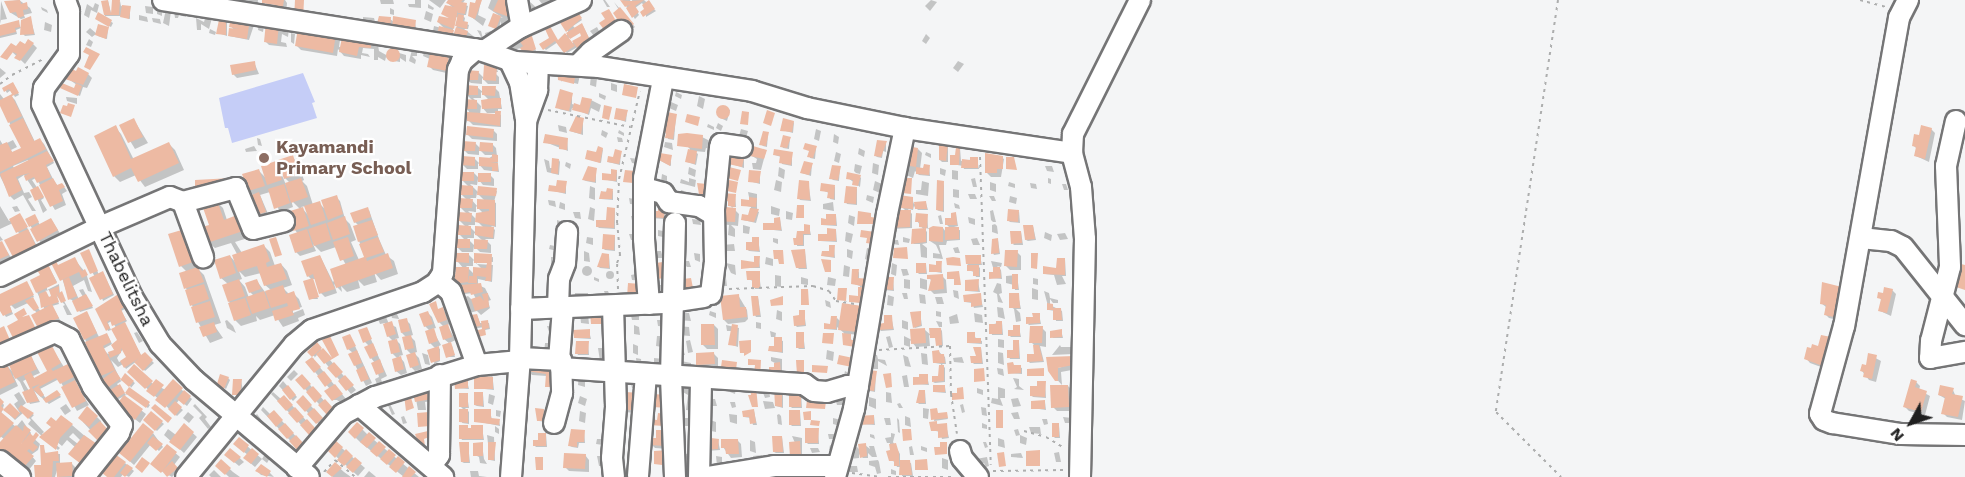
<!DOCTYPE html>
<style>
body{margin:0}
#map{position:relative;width:1965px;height:477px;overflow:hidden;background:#f4f5f6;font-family:"Work Sans",sans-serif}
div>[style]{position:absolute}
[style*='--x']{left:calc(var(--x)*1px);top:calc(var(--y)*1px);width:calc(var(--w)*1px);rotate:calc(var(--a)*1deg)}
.green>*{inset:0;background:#c5cdf7}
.shadow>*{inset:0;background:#0003}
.round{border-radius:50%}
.building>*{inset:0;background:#edbaa3}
.path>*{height:2px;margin-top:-1px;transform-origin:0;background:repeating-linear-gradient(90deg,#adaeae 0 3px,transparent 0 7.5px)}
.roads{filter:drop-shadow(2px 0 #757576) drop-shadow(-2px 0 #757576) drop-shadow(0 2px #757576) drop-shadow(0 -2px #757576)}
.minor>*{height:20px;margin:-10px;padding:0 10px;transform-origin:10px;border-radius:10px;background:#fff}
.dots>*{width:16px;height:16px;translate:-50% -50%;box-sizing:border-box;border:3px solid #fff;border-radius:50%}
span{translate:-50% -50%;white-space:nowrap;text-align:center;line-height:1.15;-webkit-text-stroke:4.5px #fff;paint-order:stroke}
.education-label{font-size:18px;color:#785e54;font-weight:700}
.left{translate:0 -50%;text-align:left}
.street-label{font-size:18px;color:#1f1f1f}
.north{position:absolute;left:1881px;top:393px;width:60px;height:60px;-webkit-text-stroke:4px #fff;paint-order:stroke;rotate:230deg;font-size:16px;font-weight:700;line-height:24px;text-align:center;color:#1f1f1f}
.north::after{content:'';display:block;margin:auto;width:21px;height:27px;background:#1f1f1f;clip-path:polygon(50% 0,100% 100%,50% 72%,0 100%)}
</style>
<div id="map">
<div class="green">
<div style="clip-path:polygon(303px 73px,315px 102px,312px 103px,317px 118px,232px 143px,228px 128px,225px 128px,219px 98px)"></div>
</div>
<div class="shadow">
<div style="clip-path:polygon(19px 0,30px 8px,32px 13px,24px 15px,25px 18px,21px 19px,11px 13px,6px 2px)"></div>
<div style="clip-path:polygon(225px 0,258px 0,257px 9px)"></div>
<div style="clip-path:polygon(264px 0,285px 0,287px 3px,286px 15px,277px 8px,268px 6px)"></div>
<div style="clip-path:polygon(393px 0,394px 4px,381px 4px,380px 0)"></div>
<div style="clip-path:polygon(415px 0,421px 0,421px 8px,409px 7px,408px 4px,415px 4px)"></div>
<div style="clip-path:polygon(429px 0,446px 0,440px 8px)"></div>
<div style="clip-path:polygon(450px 0,465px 0,462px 4px,468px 6px,466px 15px,462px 15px,465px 18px,464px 23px,469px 25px,468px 29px,464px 29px,477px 39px,481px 37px,477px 30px,481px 31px,485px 46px,477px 46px,467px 40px,466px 45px,437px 38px,436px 40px,425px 35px,427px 29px,433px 31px,434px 26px,445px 29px,438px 22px,440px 18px,453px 20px,453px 41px,459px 18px,453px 16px,453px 20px,443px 14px,446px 6px,453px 8px,448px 3px)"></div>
<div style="clip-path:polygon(491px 0,507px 0,515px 16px,501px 29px,501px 21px,498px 30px,492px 27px,494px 15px,503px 18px,488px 8px)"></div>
<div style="clip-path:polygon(528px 0,540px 11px,536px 14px,532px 11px,530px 13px,522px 6px)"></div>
<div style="clip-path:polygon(539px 0,561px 0,559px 4px,556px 0,545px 8px)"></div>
<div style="clip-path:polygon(603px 0,605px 0,610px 7px,607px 7px)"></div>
<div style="clip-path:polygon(622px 0,630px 0,633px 6px,632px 0,644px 0,656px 11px,646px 17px,646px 9px,642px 3px,635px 8px,639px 15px,635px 19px)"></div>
<div style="clip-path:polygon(931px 0,937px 2px,930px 11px,925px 6px)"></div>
<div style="clip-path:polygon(1px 1px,7px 19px,1px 20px,0 24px)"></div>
<div style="clip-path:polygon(108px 1px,111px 13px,120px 1px,121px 6px,130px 8px,130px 19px,121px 16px,105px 16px,103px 2px)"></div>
<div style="clip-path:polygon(481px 1px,478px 15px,486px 19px,483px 26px,470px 16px)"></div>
<div style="clip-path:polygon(614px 2px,635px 27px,628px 32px,619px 10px)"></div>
<div style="clip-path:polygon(95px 3px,99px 5px,97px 13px,113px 23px,111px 27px,98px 20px,99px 14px,91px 10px,89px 18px,84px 15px,87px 4px,93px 8px)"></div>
<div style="clip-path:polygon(428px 4px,434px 8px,433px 10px,428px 8px)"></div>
<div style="clip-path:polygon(145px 6px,153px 7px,153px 14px,146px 13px)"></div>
<div style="clip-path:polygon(41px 7px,47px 10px,48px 13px,42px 10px)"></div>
<div style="clip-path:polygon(390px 8px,394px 10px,394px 15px,390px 14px)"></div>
<div style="clip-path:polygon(157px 9px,162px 11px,162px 16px,157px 14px)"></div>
<div style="clip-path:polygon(166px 9px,171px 11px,169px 26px,163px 23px)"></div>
<div style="clip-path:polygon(174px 11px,185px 12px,186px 17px,179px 15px,178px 18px,175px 18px)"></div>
<div style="clip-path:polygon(426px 11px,433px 14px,431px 22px,424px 19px)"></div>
<div style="clip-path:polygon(evenodd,577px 13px,582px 20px,573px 26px,575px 28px,583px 26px,590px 40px,567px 53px,558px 42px,546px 50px,541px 45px,551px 38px,558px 42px,569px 33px,562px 22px,569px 21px,577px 13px,581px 30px,581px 37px,571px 44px,567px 39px,581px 30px)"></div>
<div style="clip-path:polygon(139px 15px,147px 17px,148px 22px,139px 20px)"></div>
<div style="clip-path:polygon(206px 15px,212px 18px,209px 29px,201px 24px,201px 30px,197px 30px,196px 18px,204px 22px)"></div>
<div style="clip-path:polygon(30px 17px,35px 35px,25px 36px,23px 34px)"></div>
<div style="clip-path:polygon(221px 17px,227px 19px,227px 36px,218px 33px)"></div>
<div style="clip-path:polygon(363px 17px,374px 18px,376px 25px,390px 19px,394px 22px,415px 22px,416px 29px,410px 28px,409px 32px,356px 25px,355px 19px,363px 22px)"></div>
<div style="clip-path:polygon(152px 18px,160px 19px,161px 24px,153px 22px)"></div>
<div style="clip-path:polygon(250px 21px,254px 25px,249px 40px,229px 36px,234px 30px,231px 26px)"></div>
<div style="clip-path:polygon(18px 22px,21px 28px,16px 30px,17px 34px,0 38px,0 27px)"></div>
<div style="clip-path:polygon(45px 22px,52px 25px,51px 32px,44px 30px)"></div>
<div style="clip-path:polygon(259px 23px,264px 25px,263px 32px,258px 30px)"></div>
<div style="clip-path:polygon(279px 25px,284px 31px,285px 26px,289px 28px,288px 37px,282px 34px,281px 42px,286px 43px,287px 47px,269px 45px,265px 41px)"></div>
<div style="clip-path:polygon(597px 27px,600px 33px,594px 36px,590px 31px)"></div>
<div style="clip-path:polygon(90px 28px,97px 34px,108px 29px,107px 39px,98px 36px,96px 34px,92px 37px,86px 32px)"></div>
<div style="clip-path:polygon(210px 29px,216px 32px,215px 35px,209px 33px)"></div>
<div style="clip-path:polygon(491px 31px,495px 41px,487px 40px,485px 33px)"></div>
<div style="clip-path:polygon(291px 33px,295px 34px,294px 44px,291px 42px)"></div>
<div style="clip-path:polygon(926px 34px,930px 38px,926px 44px,922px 41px)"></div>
<div style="clip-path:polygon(336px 35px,340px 40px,339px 47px,370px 42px,375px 46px,378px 45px,379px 51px,388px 56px,389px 50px,406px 55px,406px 62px,400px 58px,400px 62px,389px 60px,386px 57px,385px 61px,378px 57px,378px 60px,374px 60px,374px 49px,363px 48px,362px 53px,368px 54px,370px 57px,361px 55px,361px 59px,344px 56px,338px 49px,337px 56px,301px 50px,297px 46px)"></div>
<div style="clip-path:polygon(530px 35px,536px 51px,528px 56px,522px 48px,511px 50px,509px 46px)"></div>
<div style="clip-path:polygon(89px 39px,93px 42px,91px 47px,86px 45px)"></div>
<div style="clip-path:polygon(33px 44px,37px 48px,25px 64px,9px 49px)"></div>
<div style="clip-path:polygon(425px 49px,431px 54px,448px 52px,453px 57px,453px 51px,462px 59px,452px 58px,451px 74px,433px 70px,429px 66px,430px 59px,423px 56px)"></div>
<div style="clip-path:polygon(412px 50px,417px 52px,417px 56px,412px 56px,416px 60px,415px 64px,409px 61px)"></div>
<div style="clip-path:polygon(958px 61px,964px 64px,958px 72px,953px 68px)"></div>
<div style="clip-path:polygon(254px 62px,259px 74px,237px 78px,233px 74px)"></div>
<div style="clip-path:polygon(496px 67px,498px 72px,494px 72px,499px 77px,499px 84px,488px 84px,482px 78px,482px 84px,471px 83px,466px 79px,478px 72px,484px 78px)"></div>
<div style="clip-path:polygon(0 68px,6px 73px,0 78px)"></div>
<div style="clip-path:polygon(88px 74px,92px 78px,87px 88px,83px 87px,80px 96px,62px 88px,75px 90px,77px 85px,67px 78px)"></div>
<div style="clip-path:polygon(558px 74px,580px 75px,578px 84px,562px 80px,562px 82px)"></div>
<div style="clip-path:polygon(591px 75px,597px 78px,596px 87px,590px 85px)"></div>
<div style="clip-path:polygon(611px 83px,617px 85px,617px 92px,611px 90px)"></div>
<div style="clip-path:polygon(14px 85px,19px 95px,15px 97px,11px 90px,7px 93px,4px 88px)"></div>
<div style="clip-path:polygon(evenodd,477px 87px,484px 93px,495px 88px,499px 92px,502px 109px,498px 109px,498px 113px,501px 115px,501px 127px,473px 125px,469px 121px,469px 111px,465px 108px,473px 101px,466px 94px,477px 87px,481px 92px,491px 102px,483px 108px,473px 98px,481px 98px,481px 92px,477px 87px,481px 106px,487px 113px,496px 113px,494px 116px,480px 115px,481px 106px)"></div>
<div style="clip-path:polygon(676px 92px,682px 95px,681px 99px,675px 96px)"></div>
<div style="clip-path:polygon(599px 93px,606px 96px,605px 100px,599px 97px)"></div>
<div style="clip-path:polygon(evenodd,0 94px,4px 99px,11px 96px,15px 100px,35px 142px,40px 140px,44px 144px,54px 163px,47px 167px,54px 181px,58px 186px,62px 184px,67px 191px,62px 194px,66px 205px,55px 210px,36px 178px,32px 180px,44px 198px,41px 200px,47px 210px,43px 213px,34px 190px,24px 175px,18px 179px,24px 193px,29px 192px,32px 197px,28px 199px,36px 211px,32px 211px,23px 195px,14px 200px,10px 196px,0 176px,0 140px,3px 145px,13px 140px,17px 147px,11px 150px,13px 154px,25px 155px,0 103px,0 94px,28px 160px,32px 168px,15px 170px,13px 166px,28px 160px)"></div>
<div style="clip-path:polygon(572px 94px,572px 104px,581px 107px,591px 100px,601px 105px,599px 112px,591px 108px,589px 115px,572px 108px,571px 112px,559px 109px)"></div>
<div style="clip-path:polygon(699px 96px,705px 99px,703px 109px,697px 106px)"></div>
<div style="clip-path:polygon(66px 97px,77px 98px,77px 104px,67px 101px)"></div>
<div style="clip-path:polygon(671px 102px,678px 105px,676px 111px,669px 108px)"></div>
<div style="clip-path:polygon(721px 106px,730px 110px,727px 121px,718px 117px)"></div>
<div style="clip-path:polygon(627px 112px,626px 122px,615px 118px)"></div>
<div style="clip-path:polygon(676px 116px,674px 140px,668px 139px,667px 134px,656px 131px,665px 128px)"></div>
<div style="clip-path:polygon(583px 119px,583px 135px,570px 131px)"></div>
<div style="clip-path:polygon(134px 120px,148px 143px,135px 149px,121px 126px)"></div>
<div style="clip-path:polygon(794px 122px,793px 133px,782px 130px)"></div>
<div style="clip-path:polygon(718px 123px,723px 126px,721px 131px,716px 128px)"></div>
<div style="clip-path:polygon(708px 124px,714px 127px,714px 130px,707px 127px)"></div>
<div style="clip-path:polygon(558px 125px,566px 127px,567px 133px,559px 131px)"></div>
<div style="clip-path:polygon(115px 127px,121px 134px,134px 160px,169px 144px,175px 150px,184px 170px,145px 187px,136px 175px,120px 182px,114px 176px)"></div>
<div style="clip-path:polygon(741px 129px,748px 131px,744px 145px,738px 140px)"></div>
<div style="clip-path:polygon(816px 129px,821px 131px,819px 141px,814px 139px)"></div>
<div style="clip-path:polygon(1931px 129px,1935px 133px,1929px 162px,1916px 156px,1917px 149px,1913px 145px)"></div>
<div style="clip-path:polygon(493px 130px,497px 134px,497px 141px,472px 139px,468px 135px)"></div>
<div style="clip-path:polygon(602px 130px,608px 133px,606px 138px,601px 135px)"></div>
<div style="clip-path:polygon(619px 130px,624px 133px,624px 136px,618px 133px)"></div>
<div style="clip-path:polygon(768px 134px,767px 147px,763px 146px,761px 144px)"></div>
<div style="clip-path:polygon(834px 134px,839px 137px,838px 144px,833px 142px)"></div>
<div style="clip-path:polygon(715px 135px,719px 136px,719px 151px,706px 148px,705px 152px,694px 151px,698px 154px,696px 165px,687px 162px,690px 149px,686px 145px,678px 145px,702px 137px,714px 143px)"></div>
<div style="clip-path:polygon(617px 137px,622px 138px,623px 142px,618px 142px)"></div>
<div style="clip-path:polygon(257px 138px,260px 139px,262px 146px,258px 145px)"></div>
<div style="clip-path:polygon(790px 138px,789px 149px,783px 148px,782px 146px)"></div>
<div style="clip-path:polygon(567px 139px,568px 151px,545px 142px)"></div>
<div style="clip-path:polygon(665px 142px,672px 143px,673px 150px,664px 147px)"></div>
<div style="clip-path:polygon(475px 143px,481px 149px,492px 144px,496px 148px,499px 172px,484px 170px,478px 163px,478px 169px,467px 169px,463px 165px,474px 158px,480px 164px,494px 155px,485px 155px,479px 149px,479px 155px,468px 154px,464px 150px)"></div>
<div style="clip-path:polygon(886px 143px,886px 152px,883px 151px,882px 158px,877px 157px,875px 155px)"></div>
<div style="clip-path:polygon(948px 145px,948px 162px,942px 162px,940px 160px)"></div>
<div style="clip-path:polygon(254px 146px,257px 151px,246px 152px,245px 149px)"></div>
<div style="clip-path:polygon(816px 148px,815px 159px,810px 158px,810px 151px)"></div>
<div style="clip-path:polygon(859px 148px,865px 151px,864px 157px,858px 154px)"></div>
<div style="clip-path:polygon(960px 148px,961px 161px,977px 159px,979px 169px,964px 169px,963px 166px,952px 164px)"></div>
<div style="clip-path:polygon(603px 149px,601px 163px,587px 159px,597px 154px)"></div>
<div style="clip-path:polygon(918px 149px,922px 153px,920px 169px,929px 166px,930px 176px,919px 175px,915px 171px,913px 178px,904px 174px)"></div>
<div style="clip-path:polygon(766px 151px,761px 170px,753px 169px,752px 163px,756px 163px,757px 159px,752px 156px)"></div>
<div style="clip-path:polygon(621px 152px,620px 165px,608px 162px)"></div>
<div style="clip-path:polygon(836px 152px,841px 154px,839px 163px,834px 161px)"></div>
<div style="clip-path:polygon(926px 152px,931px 154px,931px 158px,925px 155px)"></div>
<div style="clip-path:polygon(654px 153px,671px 156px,671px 166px,659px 160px,658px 165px,654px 165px)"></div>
<div style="clip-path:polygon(792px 154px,792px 166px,782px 164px,781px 157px,775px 155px)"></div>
<div style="clip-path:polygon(744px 155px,744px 168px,729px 163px)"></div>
<div style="clip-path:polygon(986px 155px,997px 155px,1004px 159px,1001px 177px,991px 177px,987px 173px)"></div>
<div style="clip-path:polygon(evenodd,292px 157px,298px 163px,304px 180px,302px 181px,307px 186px,313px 205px,319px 203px,326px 210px,336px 197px,340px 201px,345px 219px,350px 224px,356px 240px,351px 242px,359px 260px,366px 258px,359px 241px,359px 226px,355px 222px,369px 210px,379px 239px,386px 255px,394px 261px,398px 274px,381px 280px,374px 272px,377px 282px,364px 286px,358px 280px,360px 288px,347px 292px,341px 286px,342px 292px,334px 284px,337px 293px,325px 297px,319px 291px,315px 279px,312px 279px,318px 299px,310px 299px,312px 280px,308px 276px,320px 256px,333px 282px,346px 265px,336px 247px,321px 252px,313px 244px,316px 251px,300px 256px,296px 252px,298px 234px,295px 230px,300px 209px,291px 200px,293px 207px,280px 212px,270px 192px,260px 195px,269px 216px,256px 220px,254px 196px,250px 191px,244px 175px,259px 171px,266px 178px,275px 163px,283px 170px,292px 157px,282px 175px,290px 183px,286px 185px,282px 175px,292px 157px,306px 206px,309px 216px,301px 207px,306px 206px)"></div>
<div style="clip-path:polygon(630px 158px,639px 159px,643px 165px,632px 163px)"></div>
<div style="clip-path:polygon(544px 159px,549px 161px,550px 168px,553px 168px,559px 160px,560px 162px,559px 175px,547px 172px)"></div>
<div style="clip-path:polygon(566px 162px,571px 164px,570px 169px,565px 166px)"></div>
<div style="clip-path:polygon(873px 163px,879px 165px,878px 175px,872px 173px)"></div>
<div style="clip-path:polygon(812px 164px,811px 176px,802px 173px)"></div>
<div style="clip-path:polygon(855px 164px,862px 166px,860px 174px,856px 173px,861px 178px,860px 187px,848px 178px,859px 176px,854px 171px)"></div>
<div style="clip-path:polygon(1045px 166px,1052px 166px,1054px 172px,1047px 171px)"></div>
<div style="clip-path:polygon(689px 167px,696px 170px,695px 177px,688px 174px)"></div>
<div style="clip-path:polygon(779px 167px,785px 170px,784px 179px,778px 176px)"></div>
<div style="clip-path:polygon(840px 168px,839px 181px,833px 180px,831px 178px)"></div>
<div style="clip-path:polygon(940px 168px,946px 170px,945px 176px,940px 174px)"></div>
<div style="clip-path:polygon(596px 169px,596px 183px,586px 181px,584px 180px)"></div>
<div style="clip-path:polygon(952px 170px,958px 171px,958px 180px,952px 179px)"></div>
<div style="clip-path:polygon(617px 171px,617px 182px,603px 179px,612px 176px)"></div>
<div style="clip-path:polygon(evenodd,474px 173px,480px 179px,490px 175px,494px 179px,494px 186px,483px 185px,478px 179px,477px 185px,470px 184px,479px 193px,497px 191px,494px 202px,496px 203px,496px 227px,491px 226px,495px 230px,494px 239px,485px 239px,491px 245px,491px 253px,480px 252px,474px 246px,473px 252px,462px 252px,458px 248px,465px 240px,459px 234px,466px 227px,460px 221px,467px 214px,460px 207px,467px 200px,461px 194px,469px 187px,462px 180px,474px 173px,477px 193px,485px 201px,478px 207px,470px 198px,476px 198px,477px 193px,474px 173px,476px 206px,485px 215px,477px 220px,468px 211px,476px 212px,476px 206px,474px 173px,475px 219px,484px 228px,476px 233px,468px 225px,475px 225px,475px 219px,474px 173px,474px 233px,483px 241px,476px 247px,467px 238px,474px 238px,474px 233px)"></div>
<div style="clip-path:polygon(760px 173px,760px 184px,749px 181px)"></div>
<div style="clip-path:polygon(662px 174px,667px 176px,667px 187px,655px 181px,661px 182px)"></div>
<div style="clip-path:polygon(689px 178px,696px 180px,695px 187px,680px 183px,681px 179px,689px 182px)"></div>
<div style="clip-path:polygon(975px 178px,977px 187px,973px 187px,971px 179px)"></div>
<div style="clip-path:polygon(1048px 178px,1051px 179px,1051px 184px,1048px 183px)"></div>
<div style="clip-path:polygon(776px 180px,782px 182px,781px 192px,774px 190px)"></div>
<div style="clip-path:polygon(875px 181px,882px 184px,880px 193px,873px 190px)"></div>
<div style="clip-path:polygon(922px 181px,929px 183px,928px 196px,916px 194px,916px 190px,921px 190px)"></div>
<div style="clip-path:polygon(808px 182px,811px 201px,800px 200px,799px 198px)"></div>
<div style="clip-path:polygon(944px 182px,944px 212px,939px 211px,937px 210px)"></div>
<div style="clip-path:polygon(990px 182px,996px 184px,996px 192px,990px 190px)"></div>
<div style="clip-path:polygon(1009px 182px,1015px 184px,1015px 188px,1008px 186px)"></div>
<div style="clip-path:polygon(566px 183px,566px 194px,550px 190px,557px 187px)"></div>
<div style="clip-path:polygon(1030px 183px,1036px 184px,1037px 189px,1031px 188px)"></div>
<div style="clip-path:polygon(1062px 184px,1066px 184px,1068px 190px,1064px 190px)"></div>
<div style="clip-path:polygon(590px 186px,595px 188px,595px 200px,589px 198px)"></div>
<div style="clip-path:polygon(835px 187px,835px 200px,830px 199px,829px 193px,822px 190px)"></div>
<div style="clip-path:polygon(857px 188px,857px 205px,847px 204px,846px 202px)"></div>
<div style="clip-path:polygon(953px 189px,959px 190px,959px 198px,953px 197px)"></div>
<div style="clip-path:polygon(681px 190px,687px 192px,687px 200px,680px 199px)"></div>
<div style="clip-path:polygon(613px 191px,613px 200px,601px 199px,602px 192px)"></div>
<div style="clip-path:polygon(748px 192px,757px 194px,757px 211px,759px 212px,756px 223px,743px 220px,750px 217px,751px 207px,743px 205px,750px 202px)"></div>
<div style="clip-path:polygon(968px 194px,975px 194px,977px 199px,970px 199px)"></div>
<div style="clip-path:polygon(867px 195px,874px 197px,873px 203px,866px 200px)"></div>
<div style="clip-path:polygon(735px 196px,736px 207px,732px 207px,739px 214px,738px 226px,731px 225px,735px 229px,735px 237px,728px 235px,729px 225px,721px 224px,733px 210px,729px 202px,724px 200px)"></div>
<div style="clip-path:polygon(989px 196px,994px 196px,996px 201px,992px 201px)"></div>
<div style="clip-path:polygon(1010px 196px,1017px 198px,1016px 204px,1009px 202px)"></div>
<div style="clip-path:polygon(629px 198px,639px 200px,641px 205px,630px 204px)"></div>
<div style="clip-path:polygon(912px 198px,914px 204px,926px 203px,928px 210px,918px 210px,914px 206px,913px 210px,908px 209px,912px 214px,912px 228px,890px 229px,907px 212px,902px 207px)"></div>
<div style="clip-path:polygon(548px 200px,555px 201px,556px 207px,549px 205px)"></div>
<div style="clip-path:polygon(evenodd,217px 202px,223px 208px,227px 220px,243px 223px,248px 238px,235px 242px,242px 253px,264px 246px,270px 252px,275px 266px,281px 264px,287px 271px,292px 285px,283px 288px,289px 294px,293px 293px,299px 299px,302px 307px,293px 310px,293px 313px,303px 309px,305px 315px,298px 318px,299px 321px,283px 327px,275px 315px,260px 320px,256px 316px,257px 321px,241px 326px,235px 320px,229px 301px,228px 284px,221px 278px,230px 256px,236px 263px,237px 254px,231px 243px,215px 248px,208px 242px,217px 202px,239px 271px,245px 277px,261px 273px,265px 285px,271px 290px,265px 292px,257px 281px,250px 292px,254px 296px,249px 298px,245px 287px,239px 280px,242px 279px,239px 271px)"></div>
<div style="clip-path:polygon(560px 202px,565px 204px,565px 210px,559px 208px)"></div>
<div style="clip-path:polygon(833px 202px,834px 211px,823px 209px,823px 204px)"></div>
<div style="clip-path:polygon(954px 203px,959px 205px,960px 209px,955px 208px)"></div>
<div style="clip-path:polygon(0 206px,9px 221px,21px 216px,41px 254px,18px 232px,13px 223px,0 229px)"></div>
<div style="clip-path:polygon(17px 206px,20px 211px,15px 212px,12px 207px)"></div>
<div style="clip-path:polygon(771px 206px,780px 209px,779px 216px,771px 214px)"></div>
<div style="clip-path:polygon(590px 207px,595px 209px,594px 221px,588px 219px)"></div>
<div style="clip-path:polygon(654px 207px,655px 213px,666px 209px,665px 219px,651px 218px)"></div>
<div style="clip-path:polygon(615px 209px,615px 229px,599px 228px,597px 226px,608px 222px)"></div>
<div style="clip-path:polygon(678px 209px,691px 209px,691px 215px,685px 215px,685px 222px,678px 220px)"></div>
<div style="clip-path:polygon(993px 210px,996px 222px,993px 222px,997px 226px,998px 234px,992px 232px,992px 225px,995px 224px,991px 220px,990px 211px)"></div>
<div style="clip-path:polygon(786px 211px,793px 213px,792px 220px,786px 219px)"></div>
<div style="clip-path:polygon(1019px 211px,1020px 223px,1010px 222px,1009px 221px)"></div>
<div style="clip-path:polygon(573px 212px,580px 212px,581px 219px,575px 218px)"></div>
<div style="clip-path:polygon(956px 214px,958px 226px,950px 228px,947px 225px)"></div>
<div style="clip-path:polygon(836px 215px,837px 226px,822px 225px,828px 220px)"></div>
<div style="clip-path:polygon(849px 215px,855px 217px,854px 226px,848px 223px)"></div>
<div style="clip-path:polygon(927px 215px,928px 228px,943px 228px,946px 232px,960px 230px,960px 240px,947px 241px,946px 245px,939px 245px,943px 259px,933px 258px,933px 253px,940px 254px,936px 245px,930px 241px,931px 229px,924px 228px,927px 232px,927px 243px,922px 244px,927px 248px,927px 258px,921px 257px,920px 244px,913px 244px,924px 230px,917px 221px)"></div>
<div style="clip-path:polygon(941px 215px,943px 224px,940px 224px,938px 216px)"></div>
<div style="clip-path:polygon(631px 216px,636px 216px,642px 225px,633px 225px)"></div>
<div style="clip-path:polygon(968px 217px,975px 219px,975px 225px,969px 223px)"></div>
<div style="clip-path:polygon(36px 218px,40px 225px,51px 219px,61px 235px,42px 245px,27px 220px)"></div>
<div style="clip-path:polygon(692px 219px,700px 220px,701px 225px,693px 224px)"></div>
<div style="clip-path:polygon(780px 219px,782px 231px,765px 229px,776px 224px)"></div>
<div style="clip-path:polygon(557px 220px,563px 222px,562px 228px,557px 226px)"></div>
<div style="clip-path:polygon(743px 225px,750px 227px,749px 234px,743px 233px)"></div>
<div style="clip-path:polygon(809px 226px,811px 235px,804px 235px,804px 246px,797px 246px,798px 232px,805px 232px)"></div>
<div style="clip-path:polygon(1033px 226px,1036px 240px,1028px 241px,1026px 240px)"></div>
<div style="clip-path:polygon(658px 230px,663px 231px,663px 237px,658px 236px)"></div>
<div style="clip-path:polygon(836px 230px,837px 242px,820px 241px,828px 236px)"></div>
<div style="clip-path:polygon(846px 232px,853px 234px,851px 243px,845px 241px)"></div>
<div style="clip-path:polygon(1021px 232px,1023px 245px,1014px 245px,1013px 244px)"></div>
<div style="clip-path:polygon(1045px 232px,1052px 235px,1051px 241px,1044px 238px)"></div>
<div style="clip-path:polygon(1065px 233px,1068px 239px,1060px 240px,1057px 234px)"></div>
<div style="clip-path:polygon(629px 234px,633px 234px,635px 240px,631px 240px)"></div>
<div style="clip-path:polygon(0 236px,3px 240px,0 241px,12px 259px,0 265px)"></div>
<div style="clip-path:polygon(615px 236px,615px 251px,605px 250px,604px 249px)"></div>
<div style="clip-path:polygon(191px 237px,201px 268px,198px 269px,204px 275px,221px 323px,214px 325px,223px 338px,210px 343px,198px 322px,186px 288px,187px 272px,181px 266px)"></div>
<div style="clip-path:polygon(587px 237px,593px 238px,593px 245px,586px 243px)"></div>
<div style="clip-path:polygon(903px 237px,910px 239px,909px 243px,903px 242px)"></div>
<div style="clip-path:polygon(758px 238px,760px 252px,749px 251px,747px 249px)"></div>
<div style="clip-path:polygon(773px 238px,778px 239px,778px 244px,773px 242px)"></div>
<div style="clip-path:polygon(977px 238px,980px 245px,973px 245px,971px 239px)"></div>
<div style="clip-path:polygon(556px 240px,561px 241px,561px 252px,549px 249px,550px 245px,555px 246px)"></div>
<div style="clip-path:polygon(892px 240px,898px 240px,899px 245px,893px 244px)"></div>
<div style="clip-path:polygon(998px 240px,1000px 254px,994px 255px,993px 253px)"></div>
<div style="clip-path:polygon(734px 244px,735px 251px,723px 251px,722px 245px)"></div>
<div style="clip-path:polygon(834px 246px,835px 258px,823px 256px,830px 253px)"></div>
<div style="clip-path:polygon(958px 247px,960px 253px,955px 253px,953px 248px)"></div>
<div style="clip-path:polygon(867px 248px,872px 249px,872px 262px,865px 259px)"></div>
<div style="clip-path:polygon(847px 249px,853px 251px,852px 259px,847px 257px)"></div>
<div style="clip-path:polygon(89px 251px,99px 275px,104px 275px,114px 295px,103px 301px,95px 277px,82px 254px)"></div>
<div style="clip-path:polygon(584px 251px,589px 253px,590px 262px,584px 261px)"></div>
<div style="clip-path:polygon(652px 251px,661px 251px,663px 258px,653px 258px)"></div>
<div style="clip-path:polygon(805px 251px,807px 269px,799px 269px,798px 268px)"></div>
<div style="clip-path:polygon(1017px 252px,1021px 256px,1021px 270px,1010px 270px,1006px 266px)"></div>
<div style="clip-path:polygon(633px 253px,640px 253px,642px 265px,634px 263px)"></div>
<div style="clip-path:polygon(694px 253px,700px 254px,700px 262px,695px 260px)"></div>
<div style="clip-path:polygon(469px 255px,475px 261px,493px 257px,493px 262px,477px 261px,477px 264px,473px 260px,473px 266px,466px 266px,475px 275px,482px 269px,477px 264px,493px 265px,492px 282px,478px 279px,478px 285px,485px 288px,491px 300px,488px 301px,490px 308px,481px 315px,477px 311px,469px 313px,465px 309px,462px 298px,468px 296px,472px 300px,476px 299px,473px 293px,456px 295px,455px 284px,464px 269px,458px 262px)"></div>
<div style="clip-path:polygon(609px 255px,610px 269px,600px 268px,599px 267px)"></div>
<div style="clip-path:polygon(980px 256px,982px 265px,977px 265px,980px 268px,980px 277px,976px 277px,974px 272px,968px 270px,967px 257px)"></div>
<div style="clip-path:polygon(551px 257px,561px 257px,553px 273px,551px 271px)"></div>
<div style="clip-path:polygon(766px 257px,773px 259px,773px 266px,765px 264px)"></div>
<div style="clip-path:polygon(759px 258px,760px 268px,743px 268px,756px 263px)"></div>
<div style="clip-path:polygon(74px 259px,86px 273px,92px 292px,88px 291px,84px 280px,73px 286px,80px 302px,83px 297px,79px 290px,83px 289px,93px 308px,80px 312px,72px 300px,69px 299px,58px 266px)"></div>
<div style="clip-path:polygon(1065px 259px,1066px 276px,1062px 276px,1066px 284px,1057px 285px,1054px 275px,1045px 274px,1058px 269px)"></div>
<div style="clip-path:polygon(681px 260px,685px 264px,685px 261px,689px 261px,691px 267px,687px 267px,683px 263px,684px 271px,681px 271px)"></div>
<div style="clip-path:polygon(991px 261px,1002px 263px,1001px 267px,997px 266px,1001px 270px,1002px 279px,991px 278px,995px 274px)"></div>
<div style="clip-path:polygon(726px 263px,735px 265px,736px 275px,731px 273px)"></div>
<div style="clip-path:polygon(892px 263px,897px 265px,896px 276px,891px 274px)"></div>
<div style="clip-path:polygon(941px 263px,942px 273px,930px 271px,937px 266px)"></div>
<div style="clip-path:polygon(evenodd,47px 264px,57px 282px,47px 287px,47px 290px,59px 284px,60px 294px,72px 315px,67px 315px,63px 306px,65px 305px,56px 295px,59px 304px,52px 306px,60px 320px,50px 325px,53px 331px,28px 303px,15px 309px,8px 302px,13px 314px,6px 317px,0 307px,0 296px,28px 285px,34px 297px,31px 298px,41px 312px,45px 310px,32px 281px,42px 276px,47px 264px,49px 290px,53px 297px,49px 298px,45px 291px,49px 290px)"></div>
<div style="clip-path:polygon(926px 264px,927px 274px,919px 274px,917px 272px)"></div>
<div style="clip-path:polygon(844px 265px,850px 267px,849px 277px,843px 276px)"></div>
<div class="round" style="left:582px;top:266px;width:10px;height:10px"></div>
<div style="clip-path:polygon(636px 268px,641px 268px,644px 281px,632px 280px,631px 275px,636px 274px)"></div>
<div style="clip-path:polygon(901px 269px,907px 269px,909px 275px,903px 276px)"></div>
<div style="clip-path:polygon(725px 270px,727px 286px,719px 286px,717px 271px)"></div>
<div style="clip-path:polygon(859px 271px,859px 280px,869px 288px,863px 287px,866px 290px,865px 304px,850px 301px,859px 297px,860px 286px,852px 283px)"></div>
<div class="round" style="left:606px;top:271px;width:8px;height:8px"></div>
<div style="clip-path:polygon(759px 273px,761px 289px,755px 289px,753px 281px,748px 279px)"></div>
<div style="clip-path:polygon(775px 275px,781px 276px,781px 287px,775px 286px)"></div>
<div style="clip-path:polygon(1017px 275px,1019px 290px,1015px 290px,1014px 285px,1006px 283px,1006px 276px)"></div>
<div style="clip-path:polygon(942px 276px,946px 280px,947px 293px,934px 294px,930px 290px,932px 281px,929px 278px)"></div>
<div style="clip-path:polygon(594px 277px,599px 279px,599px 282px,594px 280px)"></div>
<div style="clip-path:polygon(801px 277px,808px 279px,808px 285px,801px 284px)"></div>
<div style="clip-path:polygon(828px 277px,836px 279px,835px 286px,827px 285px)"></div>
<div style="clip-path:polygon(893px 278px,894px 291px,885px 290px,884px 289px)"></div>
<div style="clip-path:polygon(920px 278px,927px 280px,927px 290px,920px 288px)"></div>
<div style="clip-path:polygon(1033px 278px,1038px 279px,1038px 285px,1033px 284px)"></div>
<div style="clip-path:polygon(904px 279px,910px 280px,910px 289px,904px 288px)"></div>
<div style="clip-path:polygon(978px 281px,980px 292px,967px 291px)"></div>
<div style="clip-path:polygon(997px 283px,1001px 284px,1002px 293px,999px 294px,1003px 303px,998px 302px,997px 294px,993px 292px)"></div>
<div style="clip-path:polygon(1823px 284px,1842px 321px,1829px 318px,1825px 314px,1826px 307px,1821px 303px)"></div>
<div style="clip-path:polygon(653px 285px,663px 285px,665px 291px,655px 291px)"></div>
<div style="clip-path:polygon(1032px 288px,1038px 290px,1038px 300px,1032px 299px)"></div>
<div style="clip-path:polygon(953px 290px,958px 291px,959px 299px,954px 297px)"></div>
<div style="clip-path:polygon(1892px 290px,1896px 294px,1891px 316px,1880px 311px,1882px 301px,1879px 297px)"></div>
<div style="clip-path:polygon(604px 291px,608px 291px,610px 296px,606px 297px)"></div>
<div style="clip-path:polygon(1044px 291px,1049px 293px,1050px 298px,1058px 300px,1058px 303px,1053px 303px,1050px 299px,1050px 305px,1062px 311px,1063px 321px,1056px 321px,1055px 311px,1049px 310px)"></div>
<div style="clip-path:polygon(575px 293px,588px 293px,589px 305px,574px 303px)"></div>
<div style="clip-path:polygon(902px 293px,907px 293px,908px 299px,904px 299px)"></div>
<div style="clip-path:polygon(919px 294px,925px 295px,926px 304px,920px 303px)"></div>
<div style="clip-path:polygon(738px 295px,747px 310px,748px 319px,745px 322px,728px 324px,724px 320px)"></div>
<div style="clip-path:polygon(888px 295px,894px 297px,893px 306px,887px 305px)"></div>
<div style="clip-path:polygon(980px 295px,983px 307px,974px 308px,972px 303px,965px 302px)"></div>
<div style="clip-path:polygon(1018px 295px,1021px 309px,1016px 309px,1020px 313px,1021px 321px,1016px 322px,1014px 309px,1011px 307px)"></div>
<div style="clip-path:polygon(evenodd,121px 296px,127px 308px,121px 311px,127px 321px,124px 323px,142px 357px,145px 354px,154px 363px,145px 371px,137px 361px,126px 369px,123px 364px,118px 367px,111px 360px,121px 381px,125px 376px,135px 383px,130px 389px,150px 405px,148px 408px,128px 394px,113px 402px,110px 391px,97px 377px,92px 366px,92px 354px,85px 339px,88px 315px,99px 337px,108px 336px,112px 344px,103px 349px,108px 354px,116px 350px,119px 341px,116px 328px,112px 321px,108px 323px,111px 330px,108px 331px,97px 309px,121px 296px,123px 349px,128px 358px,119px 362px,117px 358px,123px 349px,121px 296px,123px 380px,131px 387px,126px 395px,117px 384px,123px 380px)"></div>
<div style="clip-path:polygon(758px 297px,761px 317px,756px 317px,755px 315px)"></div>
<div style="clip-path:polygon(935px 297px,942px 297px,944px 304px,937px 304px)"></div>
<div style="clip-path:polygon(710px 299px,717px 301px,717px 306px,710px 304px)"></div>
<div style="clip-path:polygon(825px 300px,830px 302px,831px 308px,826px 306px)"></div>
<div style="clip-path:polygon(997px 307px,1003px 308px,1005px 319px,998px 317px)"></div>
<div style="clip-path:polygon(442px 309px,446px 313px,450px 324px,447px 325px,455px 339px,462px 337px,469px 357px,462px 357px,456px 340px,449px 343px,452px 346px,455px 357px,447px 357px,450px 344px,444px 339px,444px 327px,439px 322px)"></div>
<div style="clip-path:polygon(777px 310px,782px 312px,782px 321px,776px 319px)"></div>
<div style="clip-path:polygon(630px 311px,639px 312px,639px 320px,632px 320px)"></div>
<div style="clip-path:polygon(710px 311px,716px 313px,716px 318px,709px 315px)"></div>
<div style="clip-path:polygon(804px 311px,806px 326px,797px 327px,795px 325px)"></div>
<div style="clip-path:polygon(936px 311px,941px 312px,941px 317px,936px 316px)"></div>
<div style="clip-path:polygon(920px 312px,922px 326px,915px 328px,914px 327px)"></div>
<div style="clip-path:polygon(428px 313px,432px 317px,436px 328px,432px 329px,441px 345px,437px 347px,440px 349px,440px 361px,434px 364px,436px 349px,430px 343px,430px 331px,425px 326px)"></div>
<div style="clip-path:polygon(580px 313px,588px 314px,589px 324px,581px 323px)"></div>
<div style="clip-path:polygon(682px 313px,689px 313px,691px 321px,678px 320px)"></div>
<div style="clip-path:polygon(974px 313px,982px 315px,983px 323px,975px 322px)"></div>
<div style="clip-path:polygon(397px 314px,400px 321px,406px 320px,410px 324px,413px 335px,410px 336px,415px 341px,417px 352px,414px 353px,419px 358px,422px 369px,415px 371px,411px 367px,412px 355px,407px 350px,404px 338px,407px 338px,402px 333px,399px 319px,392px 318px,391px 315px)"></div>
<div style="clip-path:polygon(662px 314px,666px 314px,668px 327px,658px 326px,657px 320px,662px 320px)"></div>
<div style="clip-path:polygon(957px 314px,959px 323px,950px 324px,949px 317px)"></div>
<div style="clip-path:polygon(1039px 314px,1041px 324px,1029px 325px,1028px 324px)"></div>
<div style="clip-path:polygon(462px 315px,477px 315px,480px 323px,489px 323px,490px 329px,485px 330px,484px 327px,466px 330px)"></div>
<div style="clip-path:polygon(891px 316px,894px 330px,881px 331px,879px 329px)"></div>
<div style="clip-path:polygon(386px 317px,389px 324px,396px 327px,399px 338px,395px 339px,400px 344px,403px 355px,399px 356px,404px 362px,407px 373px,401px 375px,396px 371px,398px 359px,392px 353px,393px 341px,388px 336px,385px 323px,380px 324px,378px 319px)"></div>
<div style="clip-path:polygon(837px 318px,841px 322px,864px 319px,861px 335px,849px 334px,852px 341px,856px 343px,856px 347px,845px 344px,844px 333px,837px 327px,837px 330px,825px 329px)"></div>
<div style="clip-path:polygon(227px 320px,233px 326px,236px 333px,227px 328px,225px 321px)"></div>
<div style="clip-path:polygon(902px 320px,908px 322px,908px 330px,902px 328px)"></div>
<div style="clip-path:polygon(936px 321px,942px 322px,942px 327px,939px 327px,942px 331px,943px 346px,939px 347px,937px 339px,929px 335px,930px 346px,916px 347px,910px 340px,910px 347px,904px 345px,904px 336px,912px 340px,925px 330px,932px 336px,940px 329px)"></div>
<div style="clip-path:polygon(756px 322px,761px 323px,761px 329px,756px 328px)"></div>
<div style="clip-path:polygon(1002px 322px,1003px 335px,992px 335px,990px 325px)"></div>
<div style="clip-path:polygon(634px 325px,639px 327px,640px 335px,634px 334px)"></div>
<div style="clip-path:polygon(714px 325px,718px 329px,718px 349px,707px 349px,703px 345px)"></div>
<div style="clip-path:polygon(726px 325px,739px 328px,738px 347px,729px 344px,733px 331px,727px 331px)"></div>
<div style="clip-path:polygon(547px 326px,558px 327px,553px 332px,549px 332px)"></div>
<div style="clip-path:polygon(677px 326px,689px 327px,690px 336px,678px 335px)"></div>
<div style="clip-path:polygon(1019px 327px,1021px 337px,1011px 337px,1010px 336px)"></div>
<div style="clip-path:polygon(366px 328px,387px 376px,381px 379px,384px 388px,378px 387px,375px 379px,379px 377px,375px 363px,371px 358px,369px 346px,365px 342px)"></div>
<div style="clip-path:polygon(1042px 328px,1046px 332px,1046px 347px,1040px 346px,1044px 362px,1030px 363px,1028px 361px,1035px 355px,1035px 346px,1031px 342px)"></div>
<div style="clip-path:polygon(1061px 330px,1063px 338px,1052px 338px)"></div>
<div style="clip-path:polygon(589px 331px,591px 339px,575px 338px)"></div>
<div style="clip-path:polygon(770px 331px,776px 333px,775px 339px,783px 341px,783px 353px,770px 351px,775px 347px,775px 337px,771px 337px)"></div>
<div style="clip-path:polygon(137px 332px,143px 341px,139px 343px,134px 333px)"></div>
<div style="clip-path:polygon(803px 333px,805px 349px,799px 349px,797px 347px)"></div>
<div style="clip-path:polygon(974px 334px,976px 339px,982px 341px,982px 344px,968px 343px)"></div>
<div style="clip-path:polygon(350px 335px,372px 383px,366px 386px,355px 365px,353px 353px,348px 349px)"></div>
<div style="clip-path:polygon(657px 336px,666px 336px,668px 348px,656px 346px)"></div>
<div style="clip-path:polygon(890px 336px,893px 347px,889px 348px,886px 337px)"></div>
<div style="clip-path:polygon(998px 339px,1004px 340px,1004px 348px,998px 347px)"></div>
<div style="clip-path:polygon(690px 340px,693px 352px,688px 353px,686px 341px)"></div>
<div style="clip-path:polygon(1019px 342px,1020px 359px,1010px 359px,1009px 357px,1014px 352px)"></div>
<div style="clip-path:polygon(545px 343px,556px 343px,558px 345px,544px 355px)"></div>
<div style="clip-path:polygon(588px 343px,589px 355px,578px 355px,577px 353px)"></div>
<div style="clip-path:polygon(evenodd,49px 344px,64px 367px,67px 365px,71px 369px,77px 381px,75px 382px,89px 405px,77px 411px,59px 379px,40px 389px,46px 399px,57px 392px,61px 397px,49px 404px,34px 391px,40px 402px,30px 404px,20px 382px,13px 375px,18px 386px,0 395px,0 374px,5px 364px,13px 372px,31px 357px,40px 373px,33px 376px,35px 380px,50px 371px,49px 344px,27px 379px,32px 390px,29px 391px,23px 381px,27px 379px)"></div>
<div style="clip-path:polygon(633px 344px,638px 346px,638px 355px,633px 353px)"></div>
<div style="clip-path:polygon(317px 345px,356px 390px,351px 394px,318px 354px,313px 359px,346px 399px,341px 403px,337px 400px,333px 400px,330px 389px,307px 363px,315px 357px,309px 352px)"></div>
<div style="clip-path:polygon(1060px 345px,1061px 347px,1071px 347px,1073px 354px,1052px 355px)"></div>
<div style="clip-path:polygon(598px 348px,611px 348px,614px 359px,601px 368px)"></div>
<div style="clip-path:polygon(981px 348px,983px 364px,974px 364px,972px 362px)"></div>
<div style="clip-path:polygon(677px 349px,683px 349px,685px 355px,679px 355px)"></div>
<div style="clip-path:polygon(1808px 349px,1832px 371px,1810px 363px,1806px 358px)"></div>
<div style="clip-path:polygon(827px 350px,834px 352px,833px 361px,826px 359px)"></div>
<div style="clip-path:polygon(939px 352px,945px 357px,946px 364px,942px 364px,945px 368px,945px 382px,935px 383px,933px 382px,939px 377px,941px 364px,935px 363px)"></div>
<div style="clip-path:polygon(998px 352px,1003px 353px,1004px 365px,998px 363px)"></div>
<div style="clip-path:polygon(422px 353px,428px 355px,430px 365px,425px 364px)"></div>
<div style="clip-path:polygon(921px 353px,927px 354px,928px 365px,922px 364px)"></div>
<div style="clip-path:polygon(714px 354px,718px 358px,718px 368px,702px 368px,698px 364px)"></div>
<div style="clip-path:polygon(872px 355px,877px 355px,878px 359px,885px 360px,887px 366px,878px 361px,878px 369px,870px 369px)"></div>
<div style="clip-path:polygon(903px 355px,908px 357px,911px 367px,905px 366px)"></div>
<div style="clip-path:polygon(1870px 355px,1881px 361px,1876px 382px,1869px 380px,1862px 371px,1867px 367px)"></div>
<div style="clip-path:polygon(771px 357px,782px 359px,782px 376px,776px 369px,775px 363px,771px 361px)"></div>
<div style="clip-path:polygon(962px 357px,964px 363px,954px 362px,953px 358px)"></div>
<div style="clip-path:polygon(636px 358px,641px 359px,642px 369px,637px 368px)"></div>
<div style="clip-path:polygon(654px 358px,664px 359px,665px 368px,654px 366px)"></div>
<div style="clip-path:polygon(676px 360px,691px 363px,691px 376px,687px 376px)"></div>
<div style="clip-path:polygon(1077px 362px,1077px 369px,1061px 372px,1062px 385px,1049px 371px)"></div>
<div style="clip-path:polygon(559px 364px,553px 388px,547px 386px,547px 376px,532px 375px,528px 371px)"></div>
<div style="clip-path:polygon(134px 366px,153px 384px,166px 390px,173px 382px,192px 399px,187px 406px,179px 400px,176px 404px,183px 410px,177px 416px,129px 372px)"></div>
<div style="clip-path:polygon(1015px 366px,1022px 368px,1022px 374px,1009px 373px)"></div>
<div style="clip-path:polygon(997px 368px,1003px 369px,1004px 376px,998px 374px)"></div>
<div style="clip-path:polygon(294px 370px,298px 374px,291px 381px,287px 377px)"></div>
<div style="clip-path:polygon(483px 370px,492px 372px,494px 390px,475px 388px,486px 378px)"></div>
<div style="clip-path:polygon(845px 371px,850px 374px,849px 382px,843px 380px)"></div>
<div style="clip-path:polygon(876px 373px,875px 392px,870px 391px,869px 390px)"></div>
<div style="clip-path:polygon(579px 374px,585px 375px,585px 387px,578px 385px)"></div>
<div style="clip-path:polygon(907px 375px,909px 387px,904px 387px,902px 376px)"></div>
<div style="clip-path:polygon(302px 376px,336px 414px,332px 418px,305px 389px)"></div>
<div style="clip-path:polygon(927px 376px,929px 385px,915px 384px)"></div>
<div style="clip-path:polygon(228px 378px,230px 380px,226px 389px,219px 384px)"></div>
<div style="clip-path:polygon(1013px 378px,1019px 379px,1019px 386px,1024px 390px,1014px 389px,1017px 387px)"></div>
<div style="clip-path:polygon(241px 380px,243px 391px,241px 391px,241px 396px,236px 396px)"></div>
<div style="clip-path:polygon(283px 381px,297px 397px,293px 401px,279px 386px)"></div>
<div style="clip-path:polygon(467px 381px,469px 389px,456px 388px)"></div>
<div style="clip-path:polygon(681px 381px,698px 381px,702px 394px,690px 395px,694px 399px,695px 411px,686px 410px,688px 395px,681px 391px)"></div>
<div style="clip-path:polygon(660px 382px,667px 391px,655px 387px,654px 383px)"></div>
<div style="clip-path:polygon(1916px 382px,1920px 386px,1919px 390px,1930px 396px,1925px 415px,1909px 411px,1905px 407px)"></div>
<div style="clip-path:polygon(1045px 383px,1046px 398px,1033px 397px,1032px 396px)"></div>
<div style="clip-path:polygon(631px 384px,636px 384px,643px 389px,632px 388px)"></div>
<div style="clip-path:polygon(731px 386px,736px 388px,735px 394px,730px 392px)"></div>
<div style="clip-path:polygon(1068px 386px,1072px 390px,1072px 411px,1057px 411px,1053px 407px)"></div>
<div style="clip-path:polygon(945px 387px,946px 393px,934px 392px)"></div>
<div style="clip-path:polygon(998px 387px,1005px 389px,1005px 398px,1000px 398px,1003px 406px,991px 403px,992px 398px,998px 399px)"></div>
<div style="clip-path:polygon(977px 388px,983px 390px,983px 395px,977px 393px)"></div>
<div style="clip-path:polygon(775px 389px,783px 390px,783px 408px,776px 406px)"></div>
<div style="clip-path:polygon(762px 390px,769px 390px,770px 397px,765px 398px)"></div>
<div style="clip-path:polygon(1953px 390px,1956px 397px,1965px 401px,1962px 420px,1947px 417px,1943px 413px,1946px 399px,1939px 395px)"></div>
<div style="clip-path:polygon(801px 391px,802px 408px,792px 408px,790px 406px)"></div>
<div style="clip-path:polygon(925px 391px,926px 404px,919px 404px,918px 403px)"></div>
<div style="clip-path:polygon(19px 392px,26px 403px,21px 407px,34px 415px,31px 418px,44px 432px,42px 434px,60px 448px,58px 450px,28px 424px,31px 420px,23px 413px,15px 420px,5px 410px,20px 413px,14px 404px,18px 401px,14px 395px)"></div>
<div style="clip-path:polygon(273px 392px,281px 399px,284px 397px,319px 434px,314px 438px,271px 394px)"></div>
<div style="clip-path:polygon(886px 392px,891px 393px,892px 403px,886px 402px)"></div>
<div style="clip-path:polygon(415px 394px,430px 394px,432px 401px,425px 402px,426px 410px,418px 410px)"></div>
<div style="clip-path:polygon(483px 394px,484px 407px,477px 406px,475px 405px)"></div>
<div style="clip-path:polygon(489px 394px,495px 396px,493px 405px,488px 403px)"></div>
<div style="clip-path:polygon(467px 395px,469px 408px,465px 408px,469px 412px,469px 424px,462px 423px,465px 411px,460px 406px)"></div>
<div style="clip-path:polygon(580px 396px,587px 399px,585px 406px,578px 403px)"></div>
<div style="clip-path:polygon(124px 397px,146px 414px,140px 423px,122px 409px)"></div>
<div style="clip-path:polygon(303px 397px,326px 423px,321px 427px,298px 402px)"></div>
<div style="clip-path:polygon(869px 397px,876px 399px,876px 409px,867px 405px,867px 410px,862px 409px,861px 402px,869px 406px)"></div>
<div style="clip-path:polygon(835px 398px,843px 399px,844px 405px,837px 405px)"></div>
<div style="clip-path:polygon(1018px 398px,1021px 406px,1013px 407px,1011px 399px)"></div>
<div style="clip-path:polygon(710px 399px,715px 399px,717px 406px,712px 406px)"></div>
<div style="clip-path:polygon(evenodd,1px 401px,4px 405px,1px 414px,16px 427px,22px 420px,31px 433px,30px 435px,40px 444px,38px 450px,31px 455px,36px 461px,28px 471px,8px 453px,5px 458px,0 454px,0 445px,4px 439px,0 436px,1px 401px,12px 434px,23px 444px,21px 446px,12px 434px)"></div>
<div style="clip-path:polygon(763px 401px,773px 402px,775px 408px,765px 409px)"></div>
<div style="clip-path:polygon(389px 402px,395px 414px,392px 415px,387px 403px)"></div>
<div style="clip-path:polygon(730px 402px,735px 402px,736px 407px,732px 408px)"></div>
<div style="clip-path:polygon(1045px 402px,1046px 410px,1032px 408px)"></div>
<div style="clip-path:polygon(628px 403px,645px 414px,625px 412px,621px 408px)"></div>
<div style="clip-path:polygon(900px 403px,903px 408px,899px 408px,897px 404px)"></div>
<div style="clip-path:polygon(66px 404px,71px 411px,65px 415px,60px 408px)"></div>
<div style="clip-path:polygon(195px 404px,207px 417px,205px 419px,211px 427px,208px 429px,199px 418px,202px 415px,193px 406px)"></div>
<div style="clip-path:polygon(963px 404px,965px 412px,962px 413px,960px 405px)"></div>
<div style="clip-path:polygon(263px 407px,271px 415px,274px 412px,308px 450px,303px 454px,261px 410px)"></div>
<div style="clip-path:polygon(981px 407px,986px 408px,987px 416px,982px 415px)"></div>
<div style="clip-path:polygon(923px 408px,929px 409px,928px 419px,923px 418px)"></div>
<div style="clip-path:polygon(936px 409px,938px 415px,946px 414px,948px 419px,934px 421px)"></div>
<div style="clip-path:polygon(496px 410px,501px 411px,500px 417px,496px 416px)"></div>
<div style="clip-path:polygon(536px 410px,544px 410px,548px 414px,546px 422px,539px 421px)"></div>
<div style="clip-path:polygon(490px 411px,492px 420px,499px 420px,500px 426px,475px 421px)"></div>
<div style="clip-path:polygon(580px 411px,586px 413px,585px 423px,579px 421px)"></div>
<div style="clip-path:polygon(754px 411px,757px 425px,753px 425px,751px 418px,744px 417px)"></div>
<div style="clip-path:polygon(800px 411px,801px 426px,792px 426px,791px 425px)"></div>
<div style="clip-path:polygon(188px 412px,194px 417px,189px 423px,183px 418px)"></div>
<div style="clip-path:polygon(1018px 412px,1020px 419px,1014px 419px,1011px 413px)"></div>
<div style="clip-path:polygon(151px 413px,164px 424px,157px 431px,145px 420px)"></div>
<div style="clip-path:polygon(257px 414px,263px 422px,261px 424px,254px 417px)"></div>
<div style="clip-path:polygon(729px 414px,737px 415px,737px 424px,730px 422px)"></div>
<div style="clip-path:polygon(779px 414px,781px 416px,782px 425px,778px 424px,777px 415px)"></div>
<div style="clip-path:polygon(404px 416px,407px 423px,403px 424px,401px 417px)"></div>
<div style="clip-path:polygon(874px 416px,875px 425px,859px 424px)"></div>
<div style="clip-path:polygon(905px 416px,910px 418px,911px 427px,905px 425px)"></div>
<div style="clip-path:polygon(97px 417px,101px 421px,104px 445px,83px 422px)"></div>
<div style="clip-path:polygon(630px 417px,637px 417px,639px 428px,630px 426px)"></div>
<div style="clip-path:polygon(1063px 417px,1072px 418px,1073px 423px,1065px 423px)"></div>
<div style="clip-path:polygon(681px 418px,694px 418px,696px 426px,683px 426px)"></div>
<div style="clip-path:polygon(833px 418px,841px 420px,840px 426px,833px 424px)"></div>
<div style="clip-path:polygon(884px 418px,890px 418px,891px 425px,886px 425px)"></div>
<div style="clip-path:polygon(897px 418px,899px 420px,900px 433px,898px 432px)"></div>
<div style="clip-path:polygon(1042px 419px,1047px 419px,1048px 424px,1044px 425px)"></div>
<div style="clip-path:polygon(710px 420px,716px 422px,716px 432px,711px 431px)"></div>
<div style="clip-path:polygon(evenodd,56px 423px,72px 425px,100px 449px,86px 467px,74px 458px,76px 448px,67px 440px,62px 446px,51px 437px,56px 423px,73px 433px,81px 441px,78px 444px,69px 437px,73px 433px)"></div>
<div style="clip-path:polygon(931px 423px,946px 425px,949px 438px,942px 439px,940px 432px,932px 430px)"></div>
<div style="clip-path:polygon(982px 423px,987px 425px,987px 429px,982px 428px)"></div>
<div style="clip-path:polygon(357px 424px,368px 435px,419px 477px,404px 477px,360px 442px,350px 432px)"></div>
<div style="clip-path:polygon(184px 425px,197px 437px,184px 453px,164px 435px,168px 429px,176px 435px)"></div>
<div style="clip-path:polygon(1059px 425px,1060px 438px,1055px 438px,1053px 436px)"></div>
<div style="clip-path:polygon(495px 426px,499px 429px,499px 434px,495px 432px)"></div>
<div style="clip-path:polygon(467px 427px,469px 429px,482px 427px,484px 440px,462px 440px,461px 438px)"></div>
<div style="clip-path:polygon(1029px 427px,1040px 427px,1041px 434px,1031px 433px)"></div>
<div style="clip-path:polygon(1018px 429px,1020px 435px,1016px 436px,1014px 430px)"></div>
<div style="clip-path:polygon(818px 430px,819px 444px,808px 444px,806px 442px)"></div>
<div style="clip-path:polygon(584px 431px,585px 443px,579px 443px,578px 448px,572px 447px,570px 446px)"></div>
<div style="clip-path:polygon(604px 431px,609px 431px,610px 446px,596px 444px,597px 439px,603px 439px)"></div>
<div style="clip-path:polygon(153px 433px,163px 447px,159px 451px,151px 444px,134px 465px,125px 457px)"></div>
<div style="clip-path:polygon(891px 433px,895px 434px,893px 442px,900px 454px,900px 462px,911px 463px,913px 476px,902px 476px,901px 467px,897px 467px,895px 462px,890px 460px,890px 443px,887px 443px,885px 438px,891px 437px)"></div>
<div style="clip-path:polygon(546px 434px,547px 447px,536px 447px,535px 446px)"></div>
<div style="clip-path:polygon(828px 434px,835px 434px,837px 439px,829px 439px)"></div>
<div style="clip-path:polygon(870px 434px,874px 435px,875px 439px,870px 437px)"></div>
<div style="clip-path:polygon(487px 435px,494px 437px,495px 461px,490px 460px)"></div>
<div style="clip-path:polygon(1020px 435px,1027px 438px,1026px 445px,1020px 443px)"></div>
<div style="clip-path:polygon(792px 436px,802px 438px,802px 457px,793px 458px,795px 443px)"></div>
<div style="clip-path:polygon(782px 437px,784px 453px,776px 453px,774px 452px)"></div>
<div style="clip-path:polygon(998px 438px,1004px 440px,1005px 448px,998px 446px)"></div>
<div style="clip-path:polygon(239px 439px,262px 459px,255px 467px,249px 462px,248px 455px,239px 448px)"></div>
<div style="clip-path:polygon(657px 440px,669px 449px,655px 448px,651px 444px)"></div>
<div style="clip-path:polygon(718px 440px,720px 450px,707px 451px,712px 444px)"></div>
<div style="clip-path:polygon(737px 440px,741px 444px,742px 457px,731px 458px,723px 447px)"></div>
<div style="clip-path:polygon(750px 440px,755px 442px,756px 453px,750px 451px)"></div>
<div style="clip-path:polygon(983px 442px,986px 442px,988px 447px,985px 448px)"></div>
<div style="clip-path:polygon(336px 443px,365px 468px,358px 476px,330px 451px)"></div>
<div style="clip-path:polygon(468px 444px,470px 463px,464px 463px,462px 462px)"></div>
<div style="clip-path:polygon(482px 444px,484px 459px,487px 464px,480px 463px,479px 457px,475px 455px)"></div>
<div style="clip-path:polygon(830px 445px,834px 447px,834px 453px,829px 450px)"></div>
<div style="clip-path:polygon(865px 445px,870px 449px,869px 446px,874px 446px,877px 457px,872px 457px,868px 453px,868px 458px,863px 458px,859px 454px,859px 458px,850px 459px,847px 447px,856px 446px,860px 450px)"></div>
<div style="clip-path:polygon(167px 446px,180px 457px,174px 465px,179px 470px,172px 477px,156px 468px)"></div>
<div style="clip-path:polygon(912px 446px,914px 455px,910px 455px,909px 447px)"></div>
<div style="clip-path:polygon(921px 446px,927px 448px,927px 452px,921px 450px)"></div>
<div style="clip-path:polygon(43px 447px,46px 454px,60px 454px,60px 464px,71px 463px,75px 467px,76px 477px,59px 477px,58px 467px,55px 477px,36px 477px,42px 466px)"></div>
<div style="clip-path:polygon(810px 448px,818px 448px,820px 452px,812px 453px)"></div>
<div style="clip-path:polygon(231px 450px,244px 462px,239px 466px,226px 455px)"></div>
<div style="clip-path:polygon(1059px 452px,1061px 462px,1056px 462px,1054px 453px)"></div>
<div style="clip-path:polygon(1021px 453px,1023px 458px,1011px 457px,1011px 454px)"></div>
<div style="clip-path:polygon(265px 454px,270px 458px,267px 463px,262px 459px)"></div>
<div style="clip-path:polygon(685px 454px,695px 454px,697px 465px,689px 466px)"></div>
<div style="clip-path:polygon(585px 455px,589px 460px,589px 472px,569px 471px,565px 467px)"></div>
<div style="clip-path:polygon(762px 455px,764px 465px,754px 464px,753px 456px)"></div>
<div style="clip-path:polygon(597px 456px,608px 456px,609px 466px,599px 466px)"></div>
<div style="clip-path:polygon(716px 456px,722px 457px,722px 467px,717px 466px)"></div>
<div style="clip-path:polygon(987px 457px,989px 466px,986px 467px,984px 463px,977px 463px,976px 459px)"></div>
<div style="clip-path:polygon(942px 458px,948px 460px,948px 470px,942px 468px)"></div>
<div style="clip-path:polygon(878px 460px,879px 462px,881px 473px,877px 474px,875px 467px,869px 465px,869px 461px)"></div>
<div style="clip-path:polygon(221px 461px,233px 472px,240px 477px,229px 477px,217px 466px)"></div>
<div style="clip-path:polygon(125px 463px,134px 471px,129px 477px,123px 474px,121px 477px,108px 477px)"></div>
<div style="clip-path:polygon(335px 464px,344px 472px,351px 477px,333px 477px,328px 472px)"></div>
<div style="clip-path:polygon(261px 466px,270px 473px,274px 477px,261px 475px,257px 471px)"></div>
<div style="clip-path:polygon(846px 466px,857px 466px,858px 472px,847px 472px)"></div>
<div style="clip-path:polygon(891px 469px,896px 471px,896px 475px,891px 474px)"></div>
<div style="clip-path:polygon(214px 470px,221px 477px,211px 477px,209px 475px)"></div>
<div style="clip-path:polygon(369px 471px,375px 476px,376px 477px,364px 477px)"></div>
<div style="clip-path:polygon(470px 471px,478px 471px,479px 476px,487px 477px,471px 477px)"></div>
</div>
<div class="building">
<div style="clip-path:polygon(20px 0,21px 4px,27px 2px,28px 9px,23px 10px,24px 16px,18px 18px,16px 12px,10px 13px,4px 1px)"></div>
<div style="clip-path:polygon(108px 0,111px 14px,112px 0,120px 0,119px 15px,104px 15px,101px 1px)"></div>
<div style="clip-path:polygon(262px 0,284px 0,282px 12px,275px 11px,276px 5px,262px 3px)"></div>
<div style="clip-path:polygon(295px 0,304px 0,303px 20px,294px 19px)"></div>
<div style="clip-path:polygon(448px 0,463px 0,461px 2px,467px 3px,465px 14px,458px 13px,458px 10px,454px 29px,437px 22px,439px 16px,449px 18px,441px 14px,445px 5px,455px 7px,446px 3px)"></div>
<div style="clip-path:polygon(476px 0,482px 0,475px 19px,468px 16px,470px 2px,475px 3px)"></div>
<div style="clip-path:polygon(498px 0,510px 0,512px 10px,509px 17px,493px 11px)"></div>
<div style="clip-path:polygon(620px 0,630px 1px,644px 0,635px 6px,639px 12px,632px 18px,626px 8px,631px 4px,625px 7px)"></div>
<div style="clip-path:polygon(649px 0,655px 9px,643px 17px,640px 12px,644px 9px,642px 5px)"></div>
<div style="clip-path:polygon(122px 5px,131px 6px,129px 19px,120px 17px)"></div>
<div style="clip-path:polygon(620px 7px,634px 24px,625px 31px,613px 13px)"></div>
<div style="clip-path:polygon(609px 9px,619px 26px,605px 31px,599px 23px,605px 19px,601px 13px)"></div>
<div style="clip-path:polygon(577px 11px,582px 18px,566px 32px,559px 21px,567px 16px,569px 19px)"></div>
<div style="clip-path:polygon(98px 12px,112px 20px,109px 27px,95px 19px)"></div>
<div style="clip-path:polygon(493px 13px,501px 16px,496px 29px,488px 26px)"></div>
<div style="clip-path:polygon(458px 14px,464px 15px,463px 21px,468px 22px,467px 29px,455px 26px)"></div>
<div style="clip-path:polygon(220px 15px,226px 16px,226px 35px,216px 34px)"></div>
<div style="clip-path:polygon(31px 16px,34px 34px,20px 35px,21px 20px)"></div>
<div style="clip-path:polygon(379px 16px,391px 17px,390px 31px,375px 30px)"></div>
<div style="clip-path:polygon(393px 16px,416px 20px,415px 28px,409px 27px,408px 31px,392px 31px)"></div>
<div style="clip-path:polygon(231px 17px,250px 19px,247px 39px,228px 36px,229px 28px,239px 29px,229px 27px)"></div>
<div style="clip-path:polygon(19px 20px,20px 27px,15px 28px,16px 32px,0 36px,0 25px)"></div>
<div style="clip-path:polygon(266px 22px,279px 24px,277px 44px,264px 42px)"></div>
<div style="clip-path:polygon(582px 23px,589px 38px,577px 48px,572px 41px,581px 36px,580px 33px,570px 39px,566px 33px)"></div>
<div style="clip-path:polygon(98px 24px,109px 27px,106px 39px,95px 35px)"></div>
<div style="clip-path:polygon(439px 26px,454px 30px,451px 42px,436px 39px)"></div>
<div style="clip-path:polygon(550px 26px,558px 40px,565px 33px,575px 46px,564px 53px,555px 41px,543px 50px,539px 44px,549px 38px,545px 29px)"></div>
<div style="clip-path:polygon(456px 27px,468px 31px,464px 44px,451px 42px)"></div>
<div style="clip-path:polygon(298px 28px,336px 34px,333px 53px,295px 46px)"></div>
<div style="clip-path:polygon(343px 33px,371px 41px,371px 48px,359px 47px,357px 56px,339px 52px)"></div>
<div style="clip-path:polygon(531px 33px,536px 49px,525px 55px,520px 48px,527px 44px,523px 46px,519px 40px)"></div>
<div style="clip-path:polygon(28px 39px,34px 43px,20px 61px,14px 58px,17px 54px,13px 52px,7px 60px,0 57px,11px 43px,16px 46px,20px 41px,25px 44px)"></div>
<div style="clip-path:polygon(86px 47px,100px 54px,90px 70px,84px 67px,89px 55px,83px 52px)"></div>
<div class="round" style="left:386px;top:48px;width:14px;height:14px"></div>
<div style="clip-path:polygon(431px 49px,449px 54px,447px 71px,427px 67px)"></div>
<div style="clip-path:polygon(255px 61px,256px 70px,232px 75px,230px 65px)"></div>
<div style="clip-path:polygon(484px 65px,497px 66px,496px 81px,483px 80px)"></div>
<div style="clip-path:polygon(68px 67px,76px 71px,78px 67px,89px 73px,83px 85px,65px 79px)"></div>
<div style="clip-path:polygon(557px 67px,576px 70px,574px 84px,558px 80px)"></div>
<div style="clip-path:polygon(465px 70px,479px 71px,478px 80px,465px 80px)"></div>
<div style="clip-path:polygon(13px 82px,19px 93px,12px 96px,22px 116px,8px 123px,0 106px,0 100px,12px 94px,9px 89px,4px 92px,2px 88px)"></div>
<div style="clip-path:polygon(62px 83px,74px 88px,76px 83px,82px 86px,78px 96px,60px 88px)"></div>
<div style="clip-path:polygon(624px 84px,638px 87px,636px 98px,622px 95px)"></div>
<div style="clip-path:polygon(465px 85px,478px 86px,478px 95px,465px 95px)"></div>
<div style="clip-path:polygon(482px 86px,496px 86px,495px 96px,482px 95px)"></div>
<div style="clip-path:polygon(560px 89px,573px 93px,569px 111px,555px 108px)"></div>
<div style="clip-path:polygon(582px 97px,592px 99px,588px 114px,572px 110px,574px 103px,580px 105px)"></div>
<div style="clip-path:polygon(494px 98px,501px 98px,501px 108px,482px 109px,481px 100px)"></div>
<div style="clip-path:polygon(464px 99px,477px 100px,477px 109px,464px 109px)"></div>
<div style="clip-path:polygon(68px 103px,75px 105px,71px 117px,60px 113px,63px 105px,67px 106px)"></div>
<div style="clip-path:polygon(604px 105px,612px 107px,609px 120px,602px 118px)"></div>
<div class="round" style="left:716px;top:105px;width:14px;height:14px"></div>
<div style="clip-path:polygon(616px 108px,628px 110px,625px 121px,614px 119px)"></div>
<div style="clip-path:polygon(767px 110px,775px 113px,771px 126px,763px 123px)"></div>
<div style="clip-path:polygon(495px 111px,501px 111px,500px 126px,467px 121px,467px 112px,495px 114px)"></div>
<div style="clip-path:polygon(742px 111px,749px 112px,748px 125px,740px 124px)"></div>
<div style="clip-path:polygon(667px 112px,677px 114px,673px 139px,665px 138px,666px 133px,653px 130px,654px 125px,664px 127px)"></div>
<div style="clip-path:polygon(687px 114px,700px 117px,698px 126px,685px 122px)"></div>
<div style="clip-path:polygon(576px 116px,584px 118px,581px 134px,569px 131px)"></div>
<div style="clip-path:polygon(23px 118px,34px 141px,40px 138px,46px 149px,0 172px,0 145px,7px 142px,12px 152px,21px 148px,9px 125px)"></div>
<div style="clip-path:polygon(134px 118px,143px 137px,128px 143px,119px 125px)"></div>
<div style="clip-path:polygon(783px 118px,794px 121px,792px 132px,780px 131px)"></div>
<div style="clip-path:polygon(116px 125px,131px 159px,169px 142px,179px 163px,138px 182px,131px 168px,113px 177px,94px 136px)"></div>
<div style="clip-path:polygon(1921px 125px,1932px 128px,1925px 159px,1914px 156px,1916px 147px,1912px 146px,1914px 134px,1919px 135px)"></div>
<div style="clip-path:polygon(467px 126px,494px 129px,493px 138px,466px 135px)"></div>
<div style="clip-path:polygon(763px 131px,769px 132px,766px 146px,759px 145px)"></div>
<div style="clip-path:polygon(687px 133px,703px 135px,702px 149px,677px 146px,678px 134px)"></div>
<div style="clip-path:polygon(545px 134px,568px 138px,567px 150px,559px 149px,559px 145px,543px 143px)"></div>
<div style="clip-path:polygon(783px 135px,791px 137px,787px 148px,780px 147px)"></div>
<div style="clip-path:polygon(877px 140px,887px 141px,881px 157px,874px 156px)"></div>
<div style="clip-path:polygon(462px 141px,476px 142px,475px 151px,462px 151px)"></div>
<div style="clip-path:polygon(480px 142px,493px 143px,493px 152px,479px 151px)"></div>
<div style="clip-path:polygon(805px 143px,817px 146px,813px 158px,807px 157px,809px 151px,803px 149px)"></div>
<div style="clip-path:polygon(939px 143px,948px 144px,946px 161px,939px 160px)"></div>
<div style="clip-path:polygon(598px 146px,603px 148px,600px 163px,585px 159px,587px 150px,596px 152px)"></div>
<div style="clip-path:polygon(753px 146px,767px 150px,764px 159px,750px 156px)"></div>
<div style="clip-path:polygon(907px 146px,918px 148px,916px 167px,904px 165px)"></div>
<div style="clip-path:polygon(956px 147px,960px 147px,959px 165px,950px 165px,950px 155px,955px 155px)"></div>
<div style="clip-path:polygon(615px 149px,622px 151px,619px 164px,607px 162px,608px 156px,613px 157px)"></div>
<div style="clip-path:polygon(688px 149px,697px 151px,695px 164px,685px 162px)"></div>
<div style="clip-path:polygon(774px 149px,793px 152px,791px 165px,779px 163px,780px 156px,773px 155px)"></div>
<div style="clip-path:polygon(47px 151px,54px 161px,46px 165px,51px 177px,37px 183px,34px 177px,26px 181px,24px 176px,30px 173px,22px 175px,16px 177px,22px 190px,9px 197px,0 174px)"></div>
<div style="clip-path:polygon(730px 152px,745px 154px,742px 167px,728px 164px)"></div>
<div style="clip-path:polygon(660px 153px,672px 155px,670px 166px,659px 160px)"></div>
<div style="clip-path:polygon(985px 153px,1003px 156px,1003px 169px,997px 169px,997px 173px,985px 173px)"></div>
<div style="clip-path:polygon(492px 154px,498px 155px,498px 162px,490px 162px,498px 163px,498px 171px,492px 171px,492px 167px,479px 166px,479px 157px,492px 158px)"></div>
<div style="clip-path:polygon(293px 155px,299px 174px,284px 179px,278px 160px)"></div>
<div style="clip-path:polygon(462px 156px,475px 157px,475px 166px,461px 165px)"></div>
<div style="clip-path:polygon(970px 157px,978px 157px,978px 168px,961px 168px,962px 159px,970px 160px)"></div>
<div style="clip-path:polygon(1006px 157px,1014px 157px,1017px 170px,1006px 169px)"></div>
<div style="clip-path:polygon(552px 158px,559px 159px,558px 174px,551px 173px)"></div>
<div style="clip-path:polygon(276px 161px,282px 180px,267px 185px,261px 166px)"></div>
<div style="clip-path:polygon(804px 161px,813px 163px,809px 175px,800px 173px)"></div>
<div style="clip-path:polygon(924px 164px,930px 165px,929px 175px,916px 174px,916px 167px,923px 168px)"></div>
<div style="clip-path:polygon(832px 165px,841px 166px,838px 180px,829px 179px)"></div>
<div style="clip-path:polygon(588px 166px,597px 168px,595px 182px,582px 180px)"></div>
<div style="clip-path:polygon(729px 167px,741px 170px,738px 181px,727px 178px)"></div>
<div style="clip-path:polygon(259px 169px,265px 186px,248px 191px,242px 174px)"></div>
<div style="clip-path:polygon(611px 169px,617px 170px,616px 181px,602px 180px,602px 173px,611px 174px)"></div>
<div style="clip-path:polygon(625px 170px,635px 171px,633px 183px,623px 182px)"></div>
<div style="clip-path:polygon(749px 170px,761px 171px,759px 183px,748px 182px)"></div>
<div style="clip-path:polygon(461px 172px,474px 172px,474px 181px,461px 181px)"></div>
<div style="clip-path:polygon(847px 172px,861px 175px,858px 186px,852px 185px,853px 180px,846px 179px)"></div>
<div style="clip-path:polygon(478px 173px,491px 173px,491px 182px,478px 182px)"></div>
<div style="clip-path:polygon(53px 178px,57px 185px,62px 183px,65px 187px,59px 190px,63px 201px,50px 207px,39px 185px)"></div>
<div style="clip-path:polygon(232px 178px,232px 183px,207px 184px,208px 190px,195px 191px,195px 180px)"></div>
<div style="clip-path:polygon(301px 178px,308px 197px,291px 203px,285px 183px)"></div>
<div style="clip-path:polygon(903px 178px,912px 178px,911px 194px,902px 193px)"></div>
<div style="clip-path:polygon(557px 180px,567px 181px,565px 193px,548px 191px,549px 185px,556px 186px)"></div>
<div style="clip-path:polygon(729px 180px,738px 182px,736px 193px,727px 191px)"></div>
<div style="clip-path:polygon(799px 180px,809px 181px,810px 200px,797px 199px)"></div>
<div style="clip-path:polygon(937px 180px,944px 181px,943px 211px,936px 210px)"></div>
<div style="clip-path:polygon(697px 183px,707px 184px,714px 201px,700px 200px)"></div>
<div style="clip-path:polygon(821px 183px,835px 185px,834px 199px,827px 198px,828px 192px,820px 191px)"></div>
<div style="clip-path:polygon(284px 184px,290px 203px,274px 209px,268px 189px)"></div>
<div style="clip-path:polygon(460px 185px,473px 186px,473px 195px,460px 195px)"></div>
<div style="clip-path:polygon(38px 186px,44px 197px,35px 201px,30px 190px)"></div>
<div style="clip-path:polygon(478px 186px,497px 188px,496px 196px,477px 195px)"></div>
<div style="clip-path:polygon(846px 186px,857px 187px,856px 204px,844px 203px)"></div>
<div style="clip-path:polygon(607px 188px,613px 189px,612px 199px,599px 199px,601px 191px,606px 192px)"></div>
<div style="clip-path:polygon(259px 192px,266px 212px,250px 217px,244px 198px)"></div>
<div style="clip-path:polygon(723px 193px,736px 194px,735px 207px,728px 206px,728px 201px,723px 201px)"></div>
<div style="clip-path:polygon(337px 195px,343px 214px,328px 220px,321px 200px)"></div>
<div style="clip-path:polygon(899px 195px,913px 197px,913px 209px,901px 208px)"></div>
<div style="clip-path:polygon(749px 197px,757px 198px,756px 207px,741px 206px,741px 199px,749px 200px)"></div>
<div style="clip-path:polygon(459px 198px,473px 199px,472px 208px,459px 208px)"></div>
<div style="clip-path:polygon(477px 199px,495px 200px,495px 226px,475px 222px,476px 213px,489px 211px,489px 209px,477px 209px)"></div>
<div style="clip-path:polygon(217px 200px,224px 220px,237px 215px,243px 231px,207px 243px,202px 227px,209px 225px,202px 205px)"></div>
<div style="clip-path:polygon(320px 201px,326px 220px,311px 225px,304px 206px)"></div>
<div style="clip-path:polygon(926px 201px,927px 209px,915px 209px,914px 202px)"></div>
<div style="clip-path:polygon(648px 205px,654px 205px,654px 211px,658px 211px,658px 206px,665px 206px,664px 218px,648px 217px)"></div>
<div style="clip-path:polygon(797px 205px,804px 205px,804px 218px,796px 218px)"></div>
<div style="clip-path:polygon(303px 207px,309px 226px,293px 231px,287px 212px)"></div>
<div style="clip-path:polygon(368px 207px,371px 217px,354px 223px,350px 213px)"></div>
<div style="clip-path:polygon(607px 207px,615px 208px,614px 228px,596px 227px,596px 220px,606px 220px)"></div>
<div style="clip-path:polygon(726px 207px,736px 208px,735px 222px,715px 221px,716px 212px,726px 213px)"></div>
<div style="clip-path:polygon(750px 208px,759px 209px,754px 222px,741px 220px,742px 214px,748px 215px)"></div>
<div style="clip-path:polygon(1008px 209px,1019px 210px,1018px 222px,1007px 221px)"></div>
<div style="clip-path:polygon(895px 210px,911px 210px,910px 227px,887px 228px)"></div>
<div style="clip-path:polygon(858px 211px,871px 213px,871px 217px,877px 218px,877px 224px,857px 224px)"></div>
<div style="clip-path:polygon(458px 212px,472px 213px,471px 222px,458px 221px)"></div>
<div style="clip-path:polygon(956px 212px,957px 225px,945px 225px,945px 218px,951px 218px,951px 213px)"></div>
<div style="clip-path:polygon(20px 213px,28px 227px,16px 233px,9px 219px)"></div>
<div style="clip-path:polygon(916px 213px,928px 214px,927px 228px,919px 227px,919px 222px,915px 222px)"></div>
<div style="clip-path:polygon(35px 214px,39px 222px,29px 227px,25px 219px)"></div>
<div style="clip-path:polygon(826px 214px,836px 214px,836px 225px,821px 225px,821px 218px,826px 219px)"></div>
<div style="clip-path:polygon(345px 216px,350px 234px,333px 240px,327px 223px)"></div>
<div style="clip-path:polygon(780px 217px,781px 230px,763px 230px,763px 223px,774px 223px,774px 218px)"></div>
<div style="clip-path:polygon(51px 218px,58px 230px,37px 242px,30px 229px)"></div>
<div style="clip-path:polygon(372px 220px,378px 235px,358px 242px,353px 226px)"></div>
<div style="clip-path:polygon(326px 223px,331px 240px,314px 246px,308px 229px)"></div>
<div style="clip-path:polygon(804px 224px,810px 225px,810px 234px,803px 234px,803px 245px,794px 245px,793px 238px,796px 238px,797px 231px,804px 231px)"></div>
<div style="clip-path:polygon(458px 225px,471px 226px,471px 235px,457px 235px)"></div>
<div style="clip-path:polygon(1023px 225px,1033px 225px,1035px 239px,1025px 240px)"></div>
<div style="clip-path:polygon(475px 226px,494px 227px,493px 238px,475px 235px)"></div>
<div style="clip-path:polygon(933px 226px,943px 227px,943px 242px,929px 241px,929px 228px)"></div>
<div style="clip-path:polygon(945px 227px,959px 227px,959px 239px,945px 240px)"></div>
<div style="clip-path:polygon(827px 228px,836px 229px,836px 241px,818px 241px,818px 234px,827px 234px)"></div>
<div style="clip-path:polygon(926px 228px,926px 242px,911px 244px,912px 229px)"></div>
<div style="clip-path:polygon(28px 229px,38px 250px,15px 261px,4px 240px)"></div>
<div style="clip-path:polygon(185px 229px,196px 261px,179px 267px,168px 234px)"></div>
<div style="clip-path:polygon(307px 229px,313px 247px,295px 253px,289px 235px)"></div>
<div style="clip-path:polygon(861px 230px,875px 232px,873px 244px,866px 243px,867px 238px,860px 237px)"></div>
<div style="clip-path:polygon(1010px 231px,1021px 231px,1022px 243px,1011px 244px)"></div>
<div style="clip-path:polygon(603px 234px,615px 235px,614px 250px,602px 249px)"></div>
<div style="clip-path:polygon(276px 237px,282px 255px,275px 257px,269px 239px)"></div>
<div style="clip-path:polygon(348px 237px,354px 256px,340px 261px,333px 242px)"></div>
<div style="clip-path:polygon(378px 237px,384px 252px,366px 258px,367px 261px,388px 253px,393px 268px,336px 288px,330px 269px,364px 257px,359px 244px)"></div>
<div style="clip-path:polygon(752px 237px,759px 237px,759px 251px,746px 250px,746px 242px,752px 242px)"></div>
<div style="clip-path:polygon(998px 238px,999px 253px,991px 254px,992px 239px)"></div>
<div style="clip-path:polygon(452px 239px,470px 239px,470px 248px,457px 248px)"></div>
<div style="clip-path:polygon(474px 239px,488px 240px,487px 249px,474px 249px)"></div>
<div style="clip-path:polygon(2px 241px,9px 255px,0 259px,0 242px)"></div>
<div style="clip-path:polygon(264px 244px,270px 261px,266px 263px,267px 267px,281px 263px,287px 279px,264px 286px,257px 266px,238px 272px,232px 255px)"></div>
<div style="clip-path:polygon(829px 245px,835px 245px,834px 257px,821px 256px,822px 251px,829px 251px)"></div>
<div style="clip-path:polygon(907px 247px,908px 259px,893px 258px,894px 248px)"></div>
<div style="clip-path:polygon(89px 249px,98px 271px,90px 274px,80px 253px)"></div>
<div style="clip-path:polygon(805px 249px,806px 268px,796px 268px,791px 250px)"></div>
<div style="clip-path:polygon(773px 250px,783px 250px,784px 264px,779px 264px,778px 259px,774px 259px)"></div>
<div style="clip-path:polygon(1005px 250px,1018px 250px,1017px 267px,1004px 266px)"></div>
<div style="clip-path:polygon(456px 253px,469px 253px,469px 263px,456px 262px)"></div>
<div style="clip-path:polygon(474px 253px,492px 254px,491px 281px,485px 281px,486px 277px,477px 276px,477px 283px,468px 283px,469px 276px,473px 276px,473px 267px,486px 268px,487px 263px,474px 263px)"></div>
<div style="clip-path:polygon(602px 253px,609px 254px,609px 268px,597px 267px)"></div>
<div style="clip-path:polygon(1031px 253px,1038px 253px,1037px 269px,1031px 268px)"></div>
<div style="clip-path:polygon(230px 255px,236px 273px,220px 279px,214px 260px)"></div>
<div style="clip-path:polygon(320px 255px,335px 289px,319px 294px,313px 274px,307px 277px,301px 261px)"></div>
<div style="clip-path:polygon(965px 255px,981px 255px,981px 264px,966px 264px)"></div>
<div style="clip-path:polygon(754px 256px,760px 256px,759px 267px,741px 269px,741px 260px,754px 262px)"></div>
<div style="clip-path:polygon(75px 257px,82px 271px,85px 269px,88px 275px,82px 278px,79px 272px,60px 281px,50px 261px,55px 259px,58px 265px)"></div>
<div style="clip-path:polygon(953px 257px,960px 258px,961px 266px,947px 265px,946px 258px)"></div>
<div style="clip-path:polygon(1057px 258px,1065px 258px,1065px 275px,1043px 274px,1043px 266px,1056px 268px)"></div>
<div style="clip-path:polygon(821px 259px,831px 260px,831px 272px,825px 272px)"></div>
<div style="clip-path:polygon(936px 261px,942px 261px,941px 272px,929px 272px,929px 264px,936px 265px)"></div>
<div style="clip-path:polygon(47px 262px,57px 283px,36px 293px,30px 280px,40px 275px,36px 268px)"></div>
<div style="clip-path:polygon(663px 262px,665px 278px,649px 280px,655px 263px)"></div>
<div style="clip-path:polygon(916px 263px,926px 263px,926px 273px,916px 273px)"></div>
<div style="clip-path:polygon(1957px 263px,1965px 265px,1965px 290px,1956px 287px,1958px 277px,1954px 276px)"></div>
<div style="clip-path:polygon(967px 265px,979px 265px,979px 276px,973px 276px,973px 271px,967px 271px)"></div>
<div style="clip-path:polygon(198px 267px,204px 282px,184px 289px,179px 273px)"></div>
<div style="clip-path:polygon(456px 267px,469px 267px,468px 282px,454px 284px)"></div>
<div style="clip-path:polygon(993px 267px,1000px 267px,1001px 278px,989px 279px,989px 272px,993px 272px)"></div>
<div style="clip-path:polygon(852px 269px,859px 269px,858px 278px,869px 279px,868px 287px,851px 284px)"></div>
<div style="clip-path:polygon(103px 271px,113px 294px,100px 300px,89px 278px)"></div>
<div style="clip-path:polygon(746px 271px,760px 271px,760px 288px,752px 288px,752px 280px,747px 280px)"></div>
<div style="clip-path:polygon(959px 271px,961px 285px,954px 285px,954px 279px,947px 279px,947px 272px)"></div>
<div style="clip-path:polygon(943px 274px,944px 289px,928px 291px,931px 279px,927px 279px,927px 275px)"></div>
<div style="clip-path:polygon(1012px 274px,1018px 274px,1018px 289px,1012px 289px)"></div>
<div style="clip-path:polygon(69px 277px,77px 296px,68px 300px,63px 280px)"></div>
<div style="clip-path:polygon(883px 277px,894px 277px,893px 290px,882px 289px)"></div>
<div style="clip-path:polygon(313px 278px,319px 297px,309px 300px,303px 281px)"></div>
<div style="clip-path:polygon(691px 278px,693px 288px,686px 289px,687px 295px,680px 296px,683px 279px)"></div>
<div style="clip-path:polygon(239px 279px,245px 296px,228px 302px,222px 285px)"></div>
<div style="clip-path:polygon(257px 279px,261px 289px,249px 293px,245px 283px)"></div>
<div style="clip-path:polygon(979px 279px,978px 291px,965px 291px,965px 280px)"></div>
<div style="clip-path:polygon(27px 281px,34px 295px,10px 306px,12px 312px,3px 316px,0 311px,0 294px)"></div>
<div style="clip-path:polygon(1822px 282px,1846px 288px,1839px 318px,1824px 315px,1826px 305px,1820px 304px)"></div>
<div style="clip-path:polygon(481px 283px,483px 292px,471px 295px,470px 292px,453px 295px,452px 286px)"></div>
<div style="clip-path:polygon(628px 283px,641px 284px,640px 298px,627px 297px)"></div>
<div style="clip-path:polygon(204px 284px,209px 299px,190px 306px,185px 290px)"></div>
<div style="clip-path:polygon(283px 285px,286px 294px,294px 291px,300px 309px,292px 311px,294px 315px,275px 321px,272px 311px,288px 306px,287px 303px,271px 308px,265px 291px)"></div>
<div style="clip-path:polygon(59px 286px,59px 293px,62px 291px,66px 301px,61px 303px,56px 293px,59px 302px,41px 308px,39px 294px,46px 291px,49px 297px,51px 296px,49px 290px)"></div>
<div style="clip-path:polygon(858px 287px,866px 287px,863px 303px,849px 302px,849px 295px,858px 296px)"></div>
<div style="clip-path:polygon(1884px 287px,1893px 289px,1887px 313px,1878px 311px,1881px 299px,1877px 298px,1878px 292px,1883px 293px)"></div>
<div style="clip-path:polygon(838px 288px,847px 288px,846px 301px,837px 300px)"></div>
<div style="clip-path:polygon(801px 289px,808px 289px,809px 305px,801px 305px)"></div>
<div style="clip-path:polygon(264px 291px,270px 308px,252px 314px,246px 297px)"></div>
<div style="clip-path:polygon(120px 293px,126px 306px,121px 309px,126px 320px,112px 326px,110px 320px,107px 322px,110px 328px,106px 331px,95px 309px)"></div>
<div style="clip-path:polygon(488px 293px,489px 307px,475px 311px,471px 299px,480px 296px,484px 301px,482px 294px)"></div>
<div style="clip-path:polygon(981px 293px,982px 305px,971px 307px,971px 302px,964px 302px,963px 295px)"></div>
<div style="clip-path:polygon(1009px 293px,1019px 293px,1020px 308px,1009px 308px)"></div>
<div style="clip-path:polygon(86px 294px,93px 306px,77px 312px,72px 301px)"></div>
<div style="clip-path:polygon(739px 294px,740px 307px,746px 307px,747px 317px,723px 320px,720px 296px)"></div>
<div style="clip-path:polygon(751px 296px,758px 296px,760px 315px,753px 316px)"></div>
<div style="clip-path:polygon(783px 296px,783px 305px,771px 306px,770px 300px)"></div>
<div style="clip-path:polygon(33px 297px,39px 308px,34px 311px,25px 301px)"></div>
<div style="clip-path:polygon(245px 298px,251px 315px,234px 321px,228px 303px)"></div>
<div style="clip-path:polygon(210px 301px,215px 317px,196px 323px,191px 307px)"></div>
<div style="clip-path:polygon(436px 301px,438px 309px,443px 307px,447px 320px,438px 323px,429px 304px)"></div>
<div style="clip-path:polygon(842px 303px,862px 306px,858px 332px,838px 330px)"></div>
<div style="clip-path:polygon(1047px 303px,1053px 304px,1053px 308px,1061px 308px,1062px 320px,1053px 320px,1053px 310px,1047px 310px)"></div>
<div style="clip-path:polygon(52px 304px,59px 318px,48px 323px,50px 327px,40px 332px,31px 315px)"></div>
<div style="clip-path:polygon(24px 308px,27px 314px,22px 317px,29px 315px,36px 329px,14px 340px,7px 326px,18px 320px,14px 314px)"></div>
<div style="clip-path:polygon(799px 310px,805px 310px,805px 325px,794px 326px,793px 316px,799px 315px)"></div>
<div style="clip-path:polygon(87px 311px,97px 333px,84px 340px,73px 318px)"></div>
<div style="clip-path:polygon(428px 311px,433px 324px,424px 327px,419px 314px)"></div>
<div style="clip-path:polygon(603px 311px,611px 324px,591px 324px,590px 313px,603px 317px)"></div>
<div style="clip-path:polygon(921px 311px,921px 325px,913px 328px,910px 312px)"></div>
<div style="clip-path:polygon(470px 313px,471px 315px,477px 314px,481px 326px,465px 328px,461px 316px)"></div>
<div style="clip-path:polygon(1032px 313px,1040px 313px,1040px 323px,1026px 324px,1026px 317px,1033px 317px)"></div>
<div style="clip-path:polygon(884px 315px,892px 315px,893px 329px,878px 330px,878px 324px,884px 323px)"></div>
<div style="clip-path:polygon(831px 316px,837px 316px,836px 329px,824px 329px,824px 323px,830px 324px)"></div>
<div style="clip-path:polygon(407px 318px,410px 331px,401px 333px,398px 320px)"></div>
<div style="clip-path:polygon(488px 320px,489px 328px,485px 329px,486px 335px,478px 337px,480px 343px,471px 346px,467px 333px,482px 329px,481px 321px)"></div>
<div style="clip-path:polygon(392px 321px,396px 334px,387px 337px,383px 324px)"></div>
<div style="clip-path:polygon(996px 321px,1002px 321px,1002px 334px,989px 334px,989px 324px,996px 324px)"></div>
<div style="clip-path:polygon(125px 322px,141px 355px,145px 352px,153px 360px,143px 371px,134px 362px,139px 358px,124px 368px,120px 361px,126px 357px,121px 348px,121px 353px,110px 358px,108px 352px,114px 350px,111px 345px,117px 340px,111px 329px)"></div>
<div style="clip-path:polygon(214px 322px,217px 332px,203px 337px,199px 327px)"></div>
<div style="clip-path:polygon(448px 324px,452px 337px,443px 340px,439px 327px)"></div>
<div style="clip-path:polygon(701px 324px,714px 324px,715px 345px,701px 345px)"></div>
<div style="clip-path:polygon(732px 324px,738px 325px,736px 346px,728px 345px)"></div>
<div style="clip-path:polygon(1013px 325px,1020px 325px,1020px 336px,1008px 336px,1008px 330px,1013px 330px)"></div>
<div style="clip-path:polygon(4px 326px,10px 340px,0 345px,0 328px)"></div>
<div style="clip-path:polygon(1030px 326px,1043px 326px,1042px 343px,1029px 343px)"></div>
<div style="clip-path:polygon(367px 327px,372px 339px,363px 343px,358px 330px)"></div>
<div style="clip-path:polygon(434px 328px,438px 341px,429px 344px,425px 331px)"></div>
<div style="clip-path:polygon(925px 328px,926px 343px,911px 344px,910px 329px)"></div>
<div style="clip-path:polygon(929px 328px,941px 328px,942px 345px,936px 346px,935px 338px,930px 338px)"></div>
<div style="clip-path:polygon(590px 329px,590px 338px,574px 338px,573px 330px)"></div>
<div style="clip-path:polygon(1062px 329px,1062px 337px,1050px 338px,1050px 331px)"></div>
<div style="clip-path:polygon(796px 332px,804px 332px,804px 348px,796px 348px)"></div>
<div style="clip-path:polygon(967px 332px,975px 332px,975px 338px,981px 338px,981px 343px,967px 343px)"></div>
<div style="clip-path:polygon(107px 333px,111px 342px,103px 346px,115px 370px,96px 378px,91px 368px,96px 366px,91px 367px,85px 356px,90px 354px,85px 342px)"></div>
<div style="clip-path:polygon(823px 333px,834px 333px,833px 344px,822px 343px)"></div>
<div style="clip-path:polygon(842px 333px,851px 334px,851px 340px,855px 340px,855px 347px,843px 345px)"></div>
<div style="clip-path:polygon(350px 334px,356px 346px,347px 350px,342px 337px)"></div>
<div style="clip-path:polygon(411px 335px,414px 348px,405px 350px,402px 337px)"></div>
<div style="clip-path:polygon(1821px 335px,1836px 338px,1828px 368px,1804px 359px,1807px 347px,1811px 348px,1812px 344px,1818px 346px)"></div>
<div style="clip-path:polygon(330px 336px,339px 355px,324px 364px,316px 354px,323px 348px,332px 358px,322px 340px)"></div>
<div style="clip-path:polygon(774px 337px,782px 337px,782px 352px,768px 351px,769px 346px,774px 346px)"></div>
<div style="clip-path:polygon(397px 339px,400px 352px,391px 354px,388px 341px)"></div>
<div style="clip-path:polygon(751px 340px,751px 352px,744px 356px,744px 353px,740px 353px,739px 341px)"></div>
<div style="clip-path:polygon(1013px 340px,1019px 340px,1019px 358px,1007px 358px,1007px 350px,1013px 350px)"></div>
<div style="clip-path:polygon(576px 341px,589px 341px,588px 354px,575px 354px)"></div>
<div style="clip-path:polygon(50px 342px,61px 363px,51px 369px,53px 371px,68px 364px,74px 377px,60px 384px,56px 378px,39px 387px,44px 395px,41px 397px,33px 389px,40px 384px,32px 387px,39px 401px,27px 403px,22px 392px,30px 389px,24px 376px,31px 372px,34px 378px,47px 371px,36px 350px)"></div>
<div style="clip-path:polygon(317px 342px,322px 348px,312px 357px,321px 367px,314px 373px,305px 362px,312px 357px,307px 352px)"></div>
<div style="clip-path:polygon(451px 342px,455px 355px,446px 358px,442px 345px)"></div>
<div style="clip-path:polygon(373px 343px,378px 355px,370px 359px,364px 347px)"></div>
<div style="clip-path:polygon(1033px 345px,1039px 345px,1043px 361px,1027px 362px,1027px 354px,1034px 354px)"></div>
<div style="clip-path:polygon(439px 346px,440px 360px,431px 363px,427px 350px)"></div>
<div style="clip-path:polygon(973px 347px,981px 347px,982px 363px,971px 363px,970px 356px,976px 356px)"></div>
<div style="clip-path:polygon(357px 350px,362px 363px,354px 366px,348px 354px)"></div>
<div style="clip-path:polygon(939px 350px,940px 354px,944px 354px,945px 363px,933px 363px,932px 351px)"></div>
<div style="clip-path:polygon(415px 352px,419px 365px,410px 368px,406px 355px)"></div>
<div style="clip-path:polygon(714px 352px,715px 364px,696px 365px,696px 353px)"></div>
<div style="clip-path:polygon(1868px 353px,1877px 355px,1872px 379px,1863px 377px,1864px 372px,1860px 371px,1862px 364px,1866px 365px)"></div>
<div style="clip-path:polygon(31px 355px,37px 369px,15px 379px,9px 365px)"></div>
<div style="clip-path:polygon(839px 355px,853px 358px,852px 367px,837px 364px)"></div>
<div style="clip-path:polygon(401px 356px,404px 369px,395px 372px,392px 359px)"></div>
<div style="clip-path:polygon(1074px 356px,1073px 365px,1058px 368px,1058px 381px,1055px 381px,1048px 371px,1046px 357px)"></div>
<div style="clip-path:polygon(380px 359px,384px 372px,376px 375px,371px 363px)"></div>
<div style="clip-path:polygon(748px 359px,761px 360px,760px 380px,754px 373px,755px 365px,748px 365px)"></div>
<div style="clip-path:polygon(527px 360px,560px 363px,551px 375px,552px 387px,545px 387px,546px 374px,527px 371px)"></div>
<div style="clip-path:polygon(722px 360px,737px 362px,735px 377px,727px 376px,728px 368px,721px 367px)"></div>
<div style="clip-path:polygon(796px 360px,804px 360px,804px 374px,797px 375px)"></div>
<div style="clip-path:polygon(6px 362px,15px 382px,0 389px,0 365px)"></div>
<div style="clip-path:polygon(334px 362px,343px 372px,336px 378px,327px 368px)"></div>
<div style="clip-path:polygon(780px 362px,781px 375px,769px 375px,769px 367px,774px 367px,774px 363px)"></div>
<div style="clip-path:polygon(1013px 362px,1014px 365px,1021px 365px,1021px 373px,1008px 374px,1007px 363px)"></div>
<div style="clip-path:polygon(134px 364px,153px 381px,145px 389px,127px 372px)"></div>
<div style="clip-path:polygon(812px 365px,828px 366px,827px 373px,812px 372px)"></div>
<div style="clip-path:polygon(939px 365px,944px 365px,944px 381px,932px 382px,932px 376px,938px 376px)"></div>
<div style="clip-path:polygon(364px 366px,369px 379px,361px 382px,356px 370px)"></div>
<div style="clip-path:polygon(984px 368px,985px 381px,974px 382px,974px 369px)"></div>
<div style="clip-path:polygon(1044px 368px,1044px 376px,1027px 376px,1027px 369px)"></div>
<div style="clip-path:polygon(115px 370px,121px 379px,125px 373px,134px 381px,129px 387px,120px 379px,106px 389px,100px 381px)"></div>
<div style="clip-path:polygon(869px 370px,877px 371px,874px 391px,867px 390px)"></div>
<div style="clip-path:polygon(324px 371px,332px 381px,325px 387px,317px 376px)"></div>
<div style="clip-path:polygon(891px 373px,892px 387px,886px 388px,883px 374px)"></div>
<div style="clip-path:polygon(220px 374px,229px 377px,224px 389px,217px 384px)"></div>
<div style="clip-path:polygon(302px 374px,311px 384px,304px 390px,295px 380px)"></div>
<div style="clip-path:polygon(919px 374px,928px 374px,928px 384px,913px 385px,913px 377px,919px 377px)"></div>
<div style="clip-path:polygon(345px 375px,354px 385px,346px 391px,338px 381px)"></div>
<div style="clip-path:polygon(474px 375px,493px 377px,493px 389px,474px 389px)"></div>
<div style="clip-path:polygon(156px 379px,164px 385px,154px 397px,146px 391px)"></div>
<div style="clip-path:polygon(173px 379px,183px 388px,165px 408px,155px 400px)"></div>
<div style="clip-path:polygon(233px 379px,242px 379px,240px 395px,232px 395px)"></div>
<div style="clip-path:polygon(468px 379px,468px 388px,455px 389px,454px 380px)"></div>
<div style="clip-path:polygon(1911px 379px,1917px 381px,1915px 387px,1927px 391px,1921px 412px,1903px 407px)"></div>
<div style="clip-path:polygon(75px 380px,86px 401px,72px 408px,61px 387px)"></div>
<div style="clip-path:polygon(1037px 381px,1046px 381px,1045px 397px,1030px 396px,1030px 386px,1037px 386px)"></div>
<div style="clip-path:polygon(120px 384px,125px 393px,110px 402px,105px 393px)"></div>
<div style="clip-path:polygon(335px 384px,343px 394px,332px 401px,324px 391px)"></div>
<div style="clip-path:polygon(288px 385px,296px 395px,290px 400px,282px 390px)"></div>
<div style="clip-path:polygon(933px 385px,945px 385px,945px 392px,933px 392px)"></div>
<div style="clip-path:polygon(1050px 385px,1068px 385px,1069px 407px,1051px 408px)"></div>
<div style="clip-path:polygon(1940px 385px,1954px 388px,1952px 394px,1963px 396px,1958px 417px,1941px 414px,1945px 397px,1938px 395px)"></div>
<div style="clip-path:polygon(313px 386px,322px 396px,315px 403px,306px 392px)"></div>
<div style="clip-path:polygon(129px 387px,150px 402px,146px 408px,125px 393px)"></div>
<div style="clip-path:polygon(756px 387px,758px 407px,752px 407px,748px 395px,751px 395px,750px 388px)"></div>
<div style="clip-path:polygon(774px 387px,782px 387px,782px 407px,775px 406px)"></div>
<div style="clip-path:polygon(963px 387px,964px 399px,952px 400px,952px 393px,957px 393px,957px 388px)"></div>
<div style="clip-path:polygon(789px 389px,801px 390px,801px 407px,789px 407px)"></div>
<div style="clip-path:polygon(57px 390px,61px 395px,46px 403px,43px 399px)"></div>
<div style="clip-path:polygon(184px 390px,191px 396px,184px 405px,177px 399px)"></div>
<div style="clip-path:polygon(919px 390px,925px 390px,925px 403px,916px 403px)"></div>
<div style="clip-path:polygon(421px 391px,422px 394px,430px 392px,432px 399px,415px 402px,413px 393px)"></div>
<div style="clip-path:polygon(474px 392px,483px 392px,483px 406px,474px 405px)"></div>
<div style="clip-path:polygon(625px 392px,642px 393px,641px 411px,619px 409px,620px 401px,627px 402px)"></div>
<div style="clip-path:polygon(459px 393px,468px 393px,468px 407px,459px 407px)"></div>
<div style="clip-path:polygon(410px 394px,414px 408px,406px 411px,404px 395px)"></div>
<div style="clip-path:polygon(653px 394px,667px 395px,668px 408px,653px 407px)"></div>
<div style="clip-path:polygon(124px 395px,143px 409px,135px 420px,116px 405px)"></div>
<div style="clip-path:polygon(284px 395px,293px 405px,286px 411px,277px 401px)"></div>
<div style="clip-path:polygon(303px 395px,312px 405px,305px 412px,296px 402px)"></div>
<div style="clip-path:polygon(0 398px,4px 402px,1px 406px,4px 409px,1px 412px,14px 423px,0 438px)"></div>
<div style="clip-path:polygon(325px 399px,334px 409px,327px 415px,318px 405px)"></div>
<div style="clip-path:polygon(807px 400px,826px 401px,825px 409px,806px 408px)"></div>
<div style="clip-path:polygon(1045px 400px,1045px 409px,1031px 409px,1031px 401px)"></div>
<div style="clip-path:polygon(175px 401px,182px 407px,175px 416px,168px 409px)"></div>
<div style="clip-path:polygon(10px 403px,20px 413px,15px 419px,3px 410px)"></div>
<div style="clip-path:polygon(155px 404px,172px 418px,168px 423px,151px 408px)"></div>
<div style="clip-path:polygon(21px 405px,34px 413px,28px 419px,18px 409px)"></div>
<div style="clip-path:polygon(87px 406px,98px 416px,89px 427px,78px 418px)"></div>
<div style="clip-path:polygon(295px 407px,304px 417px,297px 423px,288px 413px)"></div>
<div style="clip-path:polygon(314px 408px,323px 418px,316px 424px,307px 414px)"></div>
<div style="clip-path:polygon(535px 408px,544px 409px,543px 421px,537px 421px)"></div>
<div style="clip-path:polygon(937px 408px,938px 413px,947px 412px,948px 418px,931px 420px,930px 409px)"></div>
<div style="clip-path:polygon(459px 409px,468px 409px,468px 423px,459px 422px)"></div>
<div style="clip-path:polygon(474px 409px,491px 409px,491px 418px,500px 419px,499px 425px,474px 422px)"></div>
<div style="clip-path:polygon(754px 409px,756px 423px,750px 424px,749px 417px,743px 417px,742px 411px)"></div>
<div style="clip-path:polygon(274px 410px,283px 420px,276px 427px,267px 416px)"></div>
<div style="clip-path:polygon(789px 410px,800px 410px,800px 425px,789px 425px)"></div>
<div style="clip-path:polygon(996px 410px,1003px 410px,1003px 428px,996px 428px)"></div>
<div style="clip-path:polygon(151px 411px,163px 421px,155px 431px,143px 420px)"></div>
<div style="clip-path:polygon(811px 411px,811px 420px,820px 421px,819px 426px,810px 425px,811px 420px,804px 420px,803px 412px)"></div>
<div style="clip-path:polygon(429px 412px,430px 426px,418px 427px,417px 413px)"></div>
<div style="clip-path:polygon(658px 413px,665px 414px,664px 426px,649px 425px,650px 419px,657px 420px)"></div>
<div style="clip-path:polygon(61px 415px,73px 424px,60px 438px,56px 450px,39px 437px,51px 427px,46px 423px,51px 417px,56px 421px)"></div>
<div style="clip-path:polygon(874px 415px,874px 424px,858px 425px,857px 416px)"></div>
<div style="clip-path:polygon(307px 419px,316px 429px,309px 435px,300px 425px)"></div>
<div style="clip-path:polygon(100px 421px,110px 432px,99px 442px,88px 431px)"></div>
<div style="clip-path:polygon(937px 421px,937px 424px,947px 423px,948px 437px,938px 438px,938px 431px,931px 431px,929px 422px)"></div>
<div style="clip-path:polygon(357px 422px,364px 428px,355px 439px,348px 432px)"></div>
<div style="clip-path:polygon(143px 423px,154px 432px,130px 462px,119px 453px)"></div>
<div style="clip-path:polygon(184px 423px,194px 432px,180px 450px,169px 442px)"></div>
<div style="clip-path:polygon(285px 423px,294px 433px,287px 439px,278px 429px)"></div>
<div style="clip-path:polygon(1052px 423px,1059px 423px,1059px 437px,1052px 437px)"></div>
<div style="clip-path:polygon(16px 425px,23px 431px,24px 425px,31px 430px,21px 444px,30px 433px,33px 436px,36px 432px,39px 435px,33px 443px,38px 447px,33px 452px,29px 449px,27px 451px,34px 456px,23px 468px,4px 450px,0 455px,0 442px)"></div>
<div style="clip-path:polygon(459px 425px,468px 425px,468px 428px,471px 428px,471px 425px,483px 425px,483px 439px,459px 439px)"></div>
<div style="clip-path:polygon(805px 428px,819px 428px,818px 443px,805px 443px)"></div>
<div style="clip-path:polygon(571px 429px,585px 430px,584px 442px,577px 442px,577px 447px,568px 446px)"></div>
<div style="clip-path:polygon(902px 429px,911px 429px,912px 440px,903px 441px)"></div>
<div style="clip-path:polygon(656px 430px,666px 430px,665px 446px,650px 445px,650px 438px,656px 438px)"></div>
<div style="clip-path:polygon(428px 431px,429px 437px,424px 439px,425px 446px,419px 447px,413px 440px,417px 439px,415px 434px)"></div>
<div style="clip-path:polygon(369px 432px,376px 438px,367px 448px,360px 442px)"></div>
<div style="clip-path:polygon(538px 433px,546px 433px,546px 446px,533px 446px,533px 440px,538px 440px)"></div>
<div style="clip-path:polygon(84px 435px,97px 444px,81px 464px,68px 454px)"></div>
<div style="clip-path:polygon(296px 435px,305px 445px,298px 451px,289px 441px)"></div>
<div style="clip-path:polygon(153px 436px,163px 444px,156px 451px,147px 443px)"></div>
<div style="clip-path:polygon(772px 436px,782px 436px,783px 452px,773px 452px)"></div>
<div style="clip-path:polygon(239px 437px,249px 445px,244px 453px,233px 444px)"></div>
<div style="clip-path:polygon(711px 438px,719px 439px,718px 449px,704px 450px,704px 442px,711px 443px)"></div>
<div style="clip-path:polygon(721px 439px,738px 439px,739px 454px,726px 454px,725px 448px,721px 448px)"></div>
<div style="clip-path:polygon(336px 441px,343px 447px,335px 458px,328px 451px)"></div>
<div style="clip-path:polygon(379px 441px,386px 447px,377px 457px,370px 451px)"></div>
<div style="clip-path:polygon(800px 441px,801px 456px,790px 457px,789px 442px)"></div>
<div style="clip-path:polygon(459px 442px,469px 442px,469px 462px,461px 462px)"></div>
<div style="clip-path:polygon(483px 442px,483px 456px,473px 456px,473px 443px)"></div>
<div style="clip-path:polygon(488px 442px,496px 442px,494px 460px,488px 460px)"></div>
<div style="clip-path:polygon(940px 442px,947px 442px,947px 454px,935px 455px,934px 447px,940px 447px)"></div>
<div style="clip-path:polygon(866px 443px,867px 456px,860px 458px,858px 444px)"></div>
<div style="clip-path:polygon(896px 443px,899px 453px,899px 466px,894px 466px,894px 461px,889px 461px,886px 451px,890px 450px,889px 444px)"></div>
<div style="clip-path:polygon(167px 444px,177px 452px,161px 473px,150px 464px)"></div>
<div style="clip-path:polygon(40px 445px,44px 445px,45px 453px,58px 451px,59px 461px,53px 461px,52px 477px,35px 477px,34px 465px,41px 465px)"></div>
<div style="clip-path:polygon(230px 448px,241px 457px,234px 463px,224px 455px)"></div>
<div style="clip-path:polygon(252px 448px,259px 454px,251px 464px,243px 458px)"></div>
<div style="clip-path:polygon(346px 449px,353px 456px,344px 466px,337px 460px)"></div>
<div style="clip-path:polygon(389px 449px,396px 455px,387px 465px,380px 459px)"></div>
<div style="clip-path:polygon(669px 450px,669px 458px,663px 457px,662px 465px,654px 464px,654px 451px)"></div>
<div style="clip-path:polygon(1040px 450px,1040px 466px,1026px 466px,1026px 451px)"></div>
<div style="clip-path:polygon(1004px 452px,1006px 466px,999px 467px,997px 453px)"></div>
<div style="clip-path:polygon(564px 453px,586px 454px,585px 469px,563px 468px)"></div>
<div style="clip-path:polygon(115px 454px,126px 462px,114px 477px,107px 477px,101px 472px)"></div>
<div style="clip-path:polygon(398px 456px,405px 462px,396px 473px,389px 467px)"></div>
<div style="clip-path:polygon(142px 457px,150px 463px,142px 473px,135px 467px)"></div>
<div style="clip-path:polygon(355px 457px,362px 463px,353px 473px,346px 467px)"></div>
<div style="clip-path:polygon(535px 457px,543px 457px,543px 470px,536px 470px)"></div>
<div style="clip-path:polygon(221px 459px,231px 468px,225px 475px,215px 466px)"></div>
<div style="clip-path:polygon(927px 459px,928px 470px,915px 470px,915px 460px)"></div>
<div style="clip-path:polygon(900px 460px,910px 460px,912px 475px,899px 475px)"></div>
<div style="clip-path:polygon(172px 461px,178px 468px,167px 477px,162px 471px)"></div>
<div style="clip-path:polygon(72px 462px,73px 476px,57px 477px,56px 463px)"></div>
<div style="clip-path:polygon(335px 462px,342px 468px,332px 477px,326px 472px)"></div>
<div style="clip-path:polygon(127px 464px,133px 468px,125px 477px,120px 473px)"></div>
<div style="clip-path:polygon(261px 464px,271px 471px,267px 477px,255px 471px)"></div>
<div style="clip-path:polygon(409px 466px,416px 472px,411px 477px,402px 477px)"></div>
</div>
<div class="path">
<div style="--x:1558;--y:0;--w:417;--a:98.6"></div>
<div style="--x:1496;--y:412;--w:92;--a:45"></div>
<div style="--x:1860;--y:0;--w:27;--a:15"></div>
<div style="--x:0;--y:84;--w:15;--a:-37"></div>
<div style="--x:12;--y:75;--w:36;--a:-27"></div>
<div style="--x:548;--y:110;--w:84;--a:11.7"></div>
<div style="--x:980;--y:157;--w:308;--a:88"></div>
<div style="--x:618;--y:289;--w:26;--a:-92"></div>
<div style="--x:617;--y:263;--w:9;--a:-69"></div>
<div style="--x:620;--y:255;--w:32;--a:-95"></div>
<div style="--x:617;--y:223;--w:44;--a:-87.4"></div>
<div style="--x:619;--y:179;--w:90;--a:-76.6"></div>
<div style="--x:729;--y:289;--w:84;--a:-2"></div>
<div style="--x:813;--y:286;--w:17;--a:17"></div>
<div style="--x:829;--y:291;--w:12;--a:55"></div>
<div style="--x:836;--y:301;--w:19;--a:9"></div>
<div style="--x:879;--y:350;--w:71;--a:-3.2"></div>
<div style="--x:950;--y:346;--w:48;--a:88.8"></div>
<div style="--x:951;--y:394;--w:40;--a:81.5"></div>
<div style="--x:1024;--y:431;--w:23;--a:15"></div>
<div style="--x:1046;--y:437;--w:21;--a:31"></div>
<div style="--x:993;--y:471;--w:70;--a:-0.8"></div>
<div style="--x:324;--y:472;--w:16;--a:-47"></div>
<div style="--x:335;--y:460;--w:26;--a:40"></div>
<div style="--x:852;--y:473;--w:27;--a:8"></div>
<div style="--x:888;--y:477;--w:63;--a:0"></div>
</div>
<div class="roads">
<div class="minor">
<div style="--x:65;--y:0;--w:12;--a:70"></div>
<div style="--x:69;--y:11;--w:43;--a:90"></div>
<div style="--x:69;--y:54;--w:42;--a:126.3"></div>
<div style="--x:44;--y:88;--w:16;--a:97"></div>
<div style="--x:42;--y:104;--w:213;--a:65"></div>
<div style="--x:132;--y:297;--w:55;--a:59.2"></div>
<div style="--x:160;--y:344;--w:50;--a:46.6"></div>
<div style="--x:194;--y:380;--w:150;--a:40.1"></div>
<div style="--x:163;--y:0;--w:321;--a:9"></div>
<div style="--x:480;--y:50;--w:37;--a:19"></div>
<div style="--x:515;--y:62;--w:84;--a:3.4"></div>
<div style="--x:599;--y:67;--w:155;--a:8.9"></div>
<div style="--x:752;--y:91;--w:58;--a:17.2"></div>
<div style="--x:807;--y:108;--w:100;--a:11.5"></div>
<div style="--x:905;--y:128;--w:169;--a:8.5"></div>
<div style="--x:517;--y:0;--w:27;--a:80"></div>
<div style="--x:1908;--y:0;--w:20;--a:117"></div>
<div style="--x:1899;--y:18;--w:313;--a:100.1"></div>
<div style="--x:1844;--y:326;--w:91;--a:105.3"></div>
<div style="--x:1820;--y:414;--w:7;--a:56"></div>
<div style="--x:1824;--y:420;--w:9;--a:21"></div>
<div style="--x:1832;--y:423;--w:70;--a:9.1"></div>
<div style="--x:1901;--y:434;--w:64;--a:0.9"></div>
<div style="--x:484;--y:51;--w:42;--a:-33.3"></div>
<div style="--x:519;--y:28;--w:68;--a:-24.3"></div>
<div style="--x:510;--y:61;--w:23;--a:65"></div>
<div style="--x:520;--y:82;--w:36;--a:81"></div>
<div style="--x:578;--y:65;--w:18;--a:-45"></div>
<div style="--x:591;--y:52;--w:37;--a:-35"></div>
<div style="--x:1956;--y:121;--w:46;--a:102.5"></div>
<div style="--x:1946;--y:166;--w:101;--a:87.7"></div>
<div style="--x:1950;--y:267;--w:76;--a:104.4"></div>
<div style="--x:1931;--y:341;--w:17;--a:93"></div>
<div style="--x:1930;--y:358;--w:36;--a:-10"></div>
<div style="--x:644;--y:188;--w:20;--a:15"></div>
<div style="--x:663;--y:193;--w:11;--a:56"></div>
<div style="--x:669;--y:202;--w:30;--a:8"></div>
<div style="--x:699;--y:206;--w:17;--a:31"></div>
<div style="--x:183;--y:202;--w:55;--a:-14.8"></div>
<div style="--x:236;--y:188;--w:44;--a:67.5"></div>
<div style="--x:253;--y:229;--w:32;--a:-14"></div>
<div style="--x:1861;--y:238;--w:30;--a:6"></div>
<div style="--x:1891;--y:241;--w:13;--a:27"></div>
<div style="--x:1903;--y:247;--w:100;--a:51.5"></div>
<div style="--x:0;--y:276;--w:111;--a:-26.1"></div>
<div style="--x:100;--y:227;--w:76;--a:-23.2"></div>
<div style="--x:170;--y:197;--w:14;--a:21"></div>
<div style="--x:183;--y:202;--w:59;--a:70"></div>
<div style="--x:438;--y:281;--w:17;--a:40"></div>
<div style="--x:451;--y:292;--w:77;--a:70.4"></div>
<div style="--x:711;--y:294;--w:31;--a:-83"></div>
<div style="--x:715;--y:263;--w:54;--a:-91.1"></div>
<div style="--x:714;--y:209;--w:61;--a:-84.4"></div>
<div style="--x:720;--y:148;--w:4;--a:-76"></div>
<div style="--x:721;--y:144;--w:21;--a:8"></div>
<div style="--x:649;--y:304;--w:65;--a:-94.4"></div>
<div style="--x:644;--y:239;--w:61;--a:-90"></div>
<div style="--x:644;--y:178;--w:101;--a:-79.1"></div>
<div style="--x:613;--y:306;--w:101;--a:88.3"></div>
<div style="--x:616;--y:407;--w:51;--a:94.5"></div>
<div style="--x:612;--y:458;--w:19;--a:84"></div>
<div style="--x:558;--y:308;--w:29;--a:-88"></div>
<div style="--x:559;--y:279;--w:17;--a:-69"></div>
<div style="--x:565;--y:263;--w:31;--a:-86"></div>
<div style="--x:521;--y:309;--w:143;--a:-2.4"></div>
<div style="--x:664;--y:303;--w:40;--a:-8.5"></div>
<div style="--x:0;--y:356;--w:60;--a:-23.6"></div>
<div style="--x:55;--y:332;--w:16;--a:27"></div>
<div style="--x:69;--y:339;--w:54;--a:63.4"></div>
<div style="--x:93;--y:387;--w:48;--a:52.7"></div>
<div style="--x:122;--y:425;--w:9;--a:111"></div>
<div style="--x:119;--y:433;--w:56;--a:128.5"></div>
<div style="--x:520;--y:358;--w:41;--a:2.8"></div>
<div style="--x:561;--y:360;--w:33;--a:88"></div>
<div style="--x:562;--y:393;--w:31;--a:105"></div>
<div style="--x:559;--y:360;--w:52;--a:-85.6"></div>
<div style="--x:561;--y:368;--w:244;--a:3.8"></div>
<div style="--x:804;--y:384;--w:12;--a:35"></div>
<div style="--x:814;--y:391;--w:13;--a:4"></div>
<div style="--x:827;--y:392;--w:22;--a:-16"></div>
<div style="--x:848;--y:386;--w:10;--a:6"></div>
<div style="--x:359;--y:405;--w:111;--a:40.6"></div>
<div style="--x:960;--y:451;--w:7;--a:74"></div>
<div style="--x:962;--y:458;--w:25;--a:50"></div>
<div style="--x:0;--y:461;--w:26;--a:39"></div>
<div style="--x:431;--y:466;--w:14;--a:-54"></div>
<div style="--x:439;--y:455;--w:80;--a:-89.3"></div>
<div style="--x:297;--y:468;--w:71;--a:-49.6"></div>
<div style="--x:343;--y:414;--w:36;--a:-28"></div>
<div style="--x:375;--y:397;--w:107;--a:-17.4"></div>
<div style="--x:477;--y:365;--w:43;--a:-5.3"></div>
<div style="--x:638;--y:476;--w:102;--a:-85.5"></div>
<div style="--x:186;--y:477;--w:171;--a:-50.7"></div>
<div style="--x:294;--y:345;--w:23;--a:-40"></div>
<div style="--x:312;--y:330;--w:117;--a:-18.9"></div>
<div style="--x:423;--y:292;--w:17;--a:-33"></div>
<div style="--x:437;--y:283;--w:12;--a:-59"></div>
<div style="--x:443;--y:273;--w:204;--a:-85.8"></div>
<div style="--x:458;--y:70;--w:10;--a:-66"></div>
<div style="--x:462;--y:61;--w:18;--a:-41"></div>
<div style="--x:511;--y:477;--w:119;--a:-85.7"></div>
<div style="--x:520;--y:358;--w:237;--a:-88.5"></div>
<div style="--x:526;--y:121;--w:33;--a:-70"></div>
<div style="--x:537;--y:90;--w:26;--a:-88"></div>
<div style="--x:675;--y:477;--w:101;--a:-92.3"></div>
<div style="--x:671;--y:376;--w:153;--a:-88.5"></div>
<div style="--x:699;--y:477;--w:99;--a:-88.8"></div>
<div style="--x:707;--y:477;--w:68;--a:-9.3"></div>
<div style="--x:774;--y:466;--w:63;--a:0"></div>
<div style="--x:835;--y:477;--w:71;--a:-74.4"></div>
<div style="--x:854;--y:409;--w:198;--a:-80.4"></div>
<div style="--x:887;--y:214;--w:88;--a:-78.2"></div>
<div style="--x:1080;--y:477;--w:238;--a:-88.8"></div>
<div style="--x:1085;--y:239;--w:52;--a:-94.4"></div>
<div style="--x:1081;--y:187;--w:35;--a:-105"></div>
<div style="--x:1072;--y:153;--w:19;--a:-87"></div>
<div style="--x:1073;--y:134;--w:150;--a:-63.4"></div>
</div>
</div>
<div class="dots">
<div style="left:264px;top:158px;background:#8d6e63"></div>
</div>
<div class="education-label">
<span class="left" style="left:276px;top:158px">Kayamandi<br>Primary School</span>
</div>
<div class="street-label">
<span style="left:126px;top:279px;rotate:64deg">Thabelitsha</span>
</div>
<div class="north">N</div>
</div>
